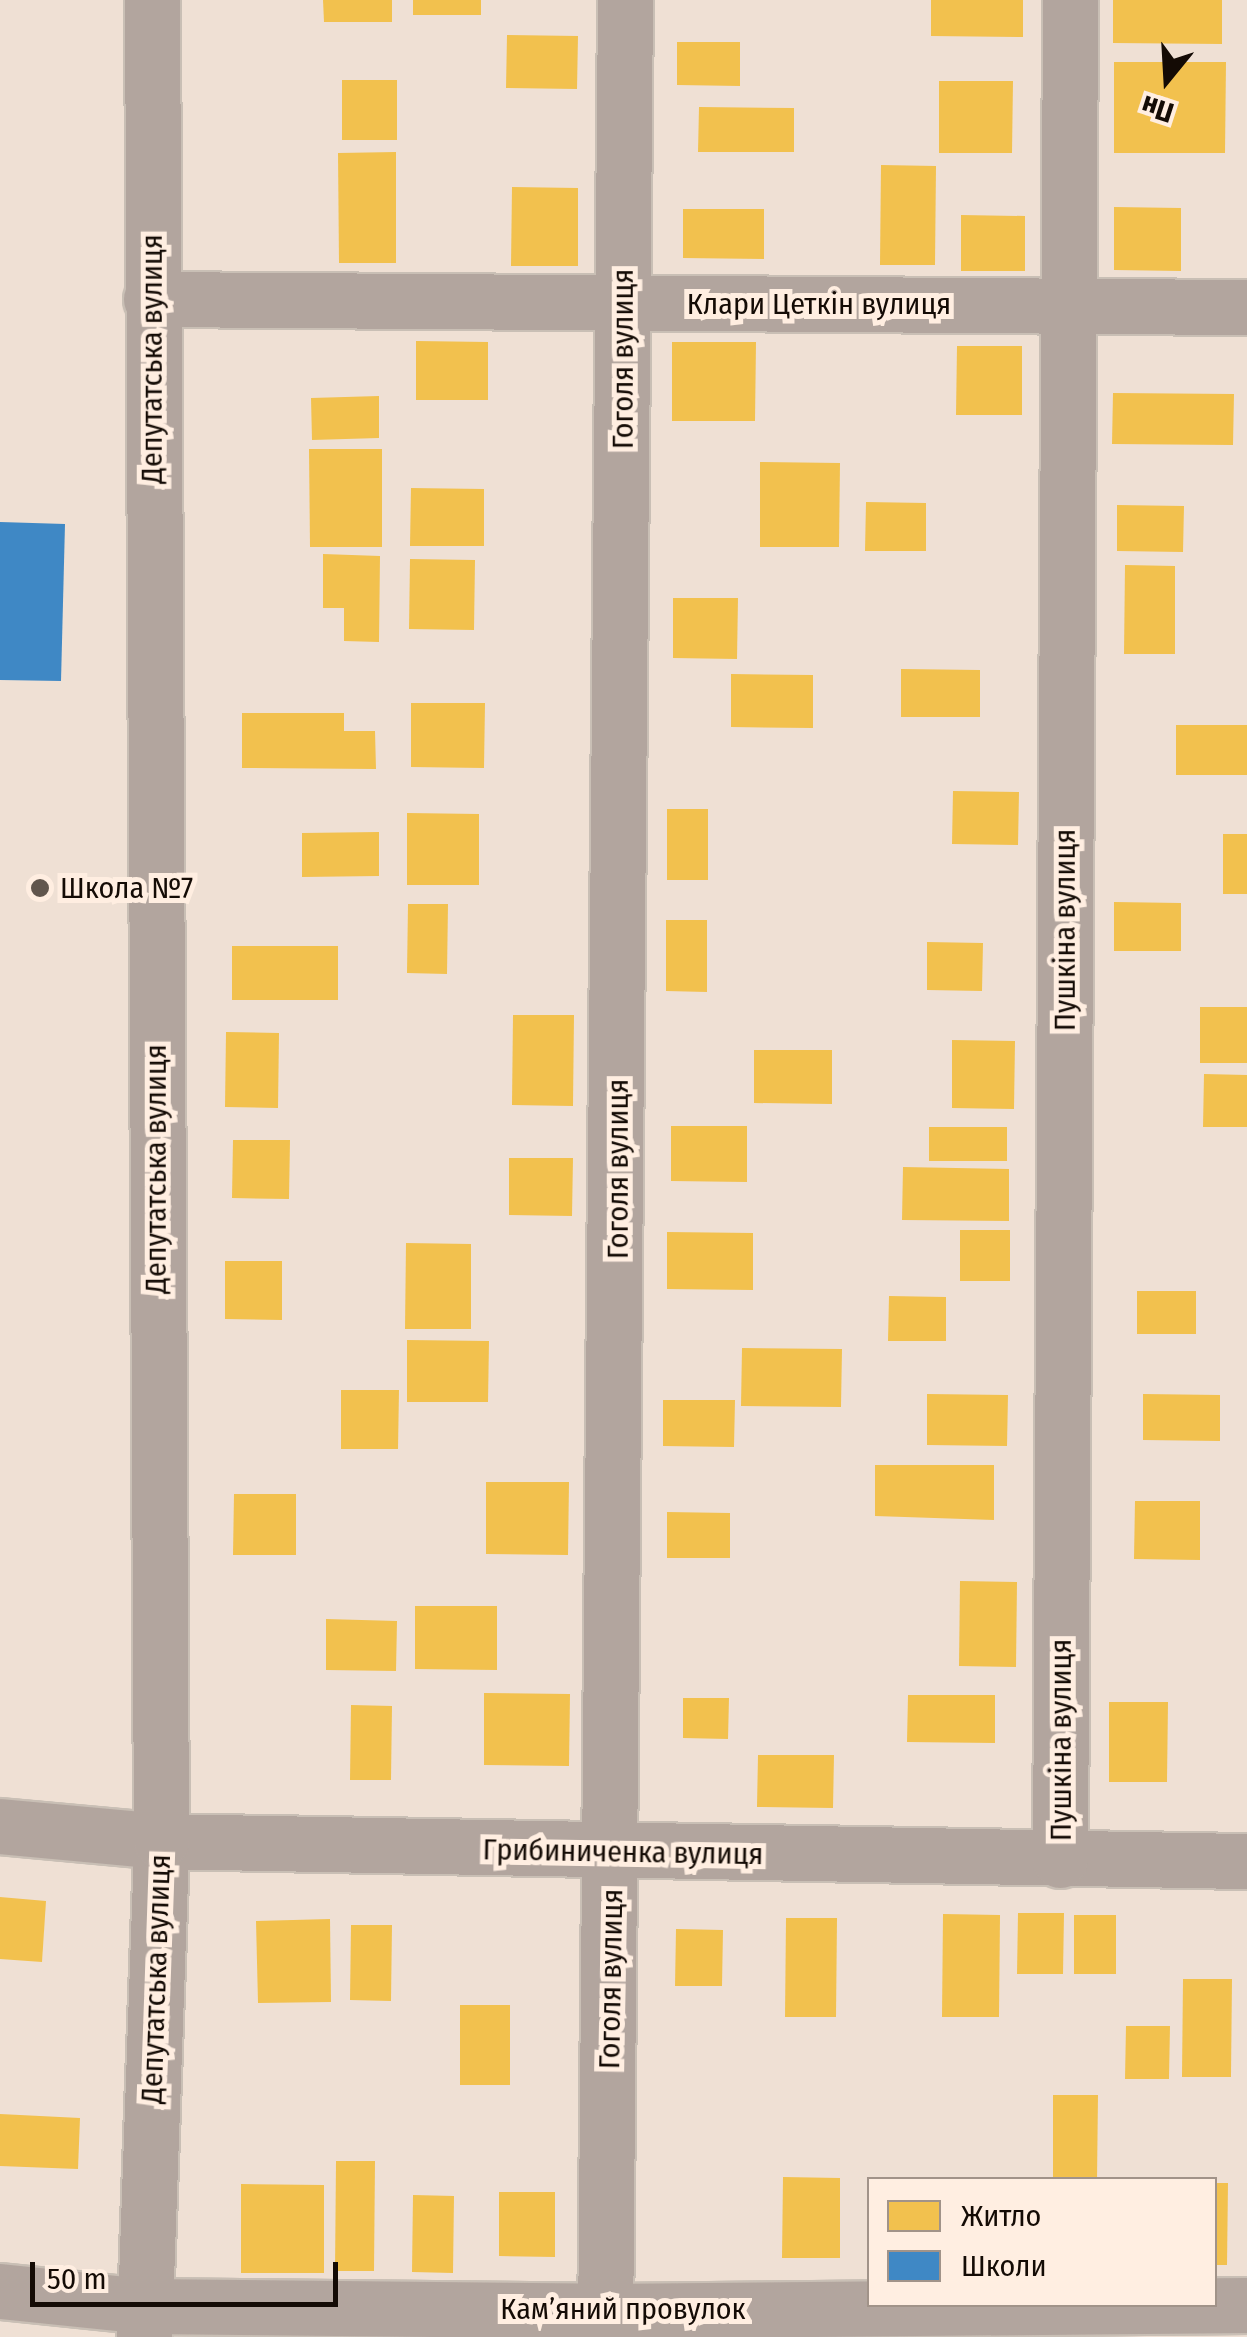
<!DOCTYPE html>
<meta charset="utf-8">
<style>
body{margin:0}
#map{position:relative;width:1247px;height:2337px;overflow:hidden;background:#efe0d4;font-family:"Fira Sans Condensed",sans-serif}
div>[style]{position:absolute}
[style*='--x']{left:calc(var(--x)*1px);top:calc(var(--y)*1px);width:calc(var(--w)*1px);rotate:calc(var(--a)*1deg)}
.homes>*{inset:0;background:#f2c14e}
.schools>*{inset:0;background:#3f88c5}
.roads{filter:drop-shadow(2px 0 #c9bfb5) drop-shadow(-2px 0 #c9bfb5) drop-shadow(0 2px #c9bfb5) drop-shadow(0 -2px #c9bfb5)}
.minor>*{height:55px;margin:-27.5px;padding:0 27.5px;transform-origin:27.5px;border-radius:27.5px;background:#b2a59e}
.dots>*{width:28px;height:28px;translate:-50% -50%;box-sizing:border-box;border:5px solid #ffeee1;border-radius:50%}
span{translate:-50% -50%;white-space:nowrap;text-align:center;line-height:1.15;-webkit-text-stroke:10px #ffeee1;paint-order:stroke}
.street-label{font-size:30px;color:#140b05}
.poi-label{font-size:30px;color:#140b05}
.left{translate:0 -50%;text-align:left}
.legend{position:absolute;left:867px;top:2177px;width:350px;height:130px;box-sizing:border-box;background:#ffeee1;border:2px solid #a19389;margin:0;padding:12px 18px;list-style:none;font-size:30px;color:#140b05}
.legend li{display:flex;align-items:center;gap:20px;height:50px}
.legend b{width:50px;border:2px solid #a19389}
.north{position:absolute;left:1117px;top:30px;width:100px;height:100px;-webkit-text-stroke:8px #ffeee1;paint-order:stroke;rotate:198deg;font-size:28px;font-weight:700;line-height:40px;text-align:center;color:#140b05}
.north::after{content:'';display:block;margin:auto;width:35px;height:45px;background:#140b05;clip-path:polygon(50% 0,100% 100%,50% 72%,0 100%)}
.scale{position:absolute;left:30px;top:2262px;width:308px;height:45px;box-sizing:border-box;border:5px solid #140b05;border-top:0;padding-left:12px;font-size:30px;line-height:35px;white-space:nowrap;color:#140b05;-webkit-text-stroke:8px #ffeee1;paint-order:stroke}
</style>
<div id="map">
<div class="homes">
<div style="clip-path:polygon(323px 0,392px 0,392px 22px,324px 22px)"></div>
<div style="clip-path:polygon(413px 0,481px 0,481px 15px,413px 15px)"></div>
<div style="clip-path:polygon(931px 0,1023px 0,1023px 37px,931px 36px)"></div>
<div style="clip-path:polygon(1113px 0,1222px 0,1222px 44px,1113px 43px)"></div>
<div style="clip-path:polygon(507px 35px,578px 36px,577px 89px,506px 88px)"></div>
<div style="clip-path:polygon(677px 42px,740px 42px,740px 86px,677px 85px)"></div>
<div style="clip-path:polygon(1114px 62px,1226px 62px,1225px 153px,1114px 153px)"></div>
<div style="clip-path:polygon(342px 80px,397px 80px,397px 140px,342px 140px)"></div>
<div style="clip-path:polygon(939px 81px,1013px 81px,1012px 153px,939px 153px)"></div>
<div style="clip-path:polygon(699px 107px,794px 108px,794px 152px,698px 152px)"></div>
<div style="clip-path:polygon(396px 152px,396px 263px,339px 263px,338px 153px)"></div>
<div style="clip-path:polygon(881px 165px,936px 166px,935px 265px,880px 265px)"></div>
<div style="clip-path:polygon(512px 187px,578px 188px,578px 266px,511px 266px)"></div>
<div style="clip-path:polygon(1114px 207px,1181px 208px,1181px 271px,1114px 270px)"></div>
<div style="clip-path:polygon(683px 209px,764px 209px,764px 259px,683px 258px)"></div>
<div style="clip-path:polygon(961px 215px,1025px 216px,1025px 271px,961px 271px)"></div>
<div style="clip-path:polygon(416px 341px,488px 342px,488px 400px,416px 400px)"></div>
<div style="clip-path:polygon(672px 342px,756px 342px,755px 421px,672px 421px)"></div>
<div style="clip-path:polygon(957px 346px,1022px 346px,1022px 415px,956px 415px)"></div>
<div style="clip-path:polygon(1113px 393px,1234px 394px,1233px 445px,1112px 444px)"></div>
<div style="clip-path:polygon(379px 396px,379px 438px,312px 440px,311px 398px)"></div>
<div style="clip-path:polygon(309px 449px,382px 449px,382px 547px,310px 547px)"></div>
<div style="clip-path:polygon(760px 462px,840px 463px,839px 547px,760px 547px)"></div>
<div style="clip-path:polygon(411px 488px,484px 489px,484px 546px,410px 546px)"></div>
<div style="clip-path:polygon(866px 502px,926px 503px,926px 551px,865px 551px)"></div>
<div style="clip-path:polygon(1117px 505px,1184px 506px,1183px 552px,1117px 551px)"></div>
<div style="clip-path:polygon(323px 554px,380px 556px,379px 642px,344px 641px,344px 608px,323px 608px)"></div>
<div style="clip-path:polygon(410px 559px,475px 560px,474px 630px,409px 629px)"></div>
<div style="clip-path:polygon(1125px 565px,1175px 566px,1175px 654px,1124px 654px)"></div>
<div style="clip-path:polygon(673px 598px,738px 598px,737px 659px,673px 658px)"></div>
<div style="clip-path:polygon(901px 669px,980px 670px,980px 717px,901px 717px)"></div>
<div style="clip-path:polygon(731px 674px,813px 675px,813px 728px,731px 727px)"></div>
<div style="clip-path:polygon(411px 703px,485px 703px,484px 768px,411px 767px)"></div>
<div style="clip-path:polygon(242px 713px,344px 713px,344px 731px,375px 731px,376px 769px,242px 768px)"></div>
<div style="clip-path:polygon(1176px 725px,1247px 725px,1247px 775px,1176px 775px)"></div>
<div style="clip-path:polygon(953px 791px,1019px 792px,1018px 845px,952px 844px)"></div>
<div style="clip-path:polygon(667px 809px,708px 809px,708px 880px,667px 880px)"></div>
<div style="clip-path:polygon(407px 813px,479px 814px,479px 885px,407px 885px)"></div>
<div style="clip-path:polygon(379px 832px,379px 876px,302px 877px,302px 833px)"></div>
<div style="clip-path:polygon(1223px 834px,1247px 834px,1247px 894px,1223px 894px)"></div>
<div style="clip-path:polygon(1114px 902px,1181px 903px,1181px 951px,1114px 951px)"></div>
<div style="clip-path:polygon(408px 904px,448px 904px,447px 974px,407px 973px)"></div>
<div style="clip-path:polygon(666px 920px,707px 920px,707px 992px,666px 991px)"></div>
<div style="clip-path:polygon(927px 942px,983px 943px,982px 991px,927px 990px)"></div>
<div style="clip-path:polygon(232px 946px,338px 946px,338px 1000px,232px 1000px)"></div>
<div style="clip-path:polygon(1200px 1007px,1247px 1007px,1247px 1063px,1200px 1063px)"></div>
<div style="clip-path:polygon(513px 1015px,574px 1015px,573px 1106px,512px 1105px)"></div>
<div style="clip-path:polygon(226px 1032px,279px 1033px,278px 1108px,225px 1107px)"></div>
<div style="clip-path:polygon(952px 1040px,1015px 1041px,1014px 1109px,952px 1108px)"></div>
<div style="clip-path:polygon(754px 1050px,832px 1050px,832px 1104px,754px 1103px)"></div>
<div style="clip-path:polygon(1204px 1074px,1247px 1075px,1247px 1127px,1203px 1127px)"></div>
<div style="clip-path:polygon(671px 1126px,747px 1126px,747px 1182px,671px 1181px)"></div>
<div style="clip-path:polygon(929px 1127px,1007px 1127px,1007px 1161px,929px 1161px)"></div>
<div style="clip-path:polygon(233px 1140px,290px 1140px,289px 1199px,232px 1198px)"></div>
<div style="clip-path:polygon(509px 1158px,573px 1158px,572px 1216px,509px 1215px)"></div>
<div style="clip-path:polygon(903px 1167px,1009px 1169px,1009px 1221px,902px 1220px)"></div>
<div style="clip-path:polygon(960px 1230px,1010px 1230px,1010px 1281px,960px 1281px)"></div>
<div style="clip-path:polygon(667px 1232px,753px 1233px,753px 1290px,667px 1289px)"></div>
<div style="clip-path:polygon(406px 1243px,471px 1244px,471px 1329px,405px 1329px)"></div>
<div style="clip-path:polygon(225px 1261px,282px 1261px,282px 1320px,225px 1319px)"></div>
<div style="clip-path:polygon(1137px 1291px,1196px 1291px,1196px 1334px,1137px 1334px)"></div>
<div style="clip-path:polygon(889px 1296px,946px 1297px,946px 1341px,888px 1341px)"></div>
<div style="clip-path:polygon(407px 1340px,489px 1341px,488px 1402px,407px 1402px)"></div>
<div style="clip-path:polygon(742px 1348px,842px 1349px,841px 1407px,741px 1406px)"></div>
<div style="clip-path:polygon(341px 1390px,399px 1390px,398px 1449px,341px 1449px)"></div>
<div style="clip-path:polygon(927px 1394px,1008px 1395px,1007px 1446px,927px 1445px)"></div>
<div style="clip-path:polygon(1143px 1394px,1220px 1395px,1220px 1441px,1143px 1440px)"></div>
<div style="clip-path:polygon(663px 1400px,735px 1400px,734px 1447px,663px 1446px)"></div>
<div style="clip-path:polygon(875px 1465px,994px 1465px,994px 1520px,875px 1516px)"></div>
<div style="clip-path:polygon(486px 1482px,569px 1482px,568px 1555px,486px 1554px)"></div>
<div style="clip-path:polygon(234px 1494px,296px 1494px,296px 1555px,233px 1555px)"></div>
<div style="clip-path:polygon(1135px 1501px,1200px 1501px,1200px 1560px,1134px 1559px)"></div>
<div style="clip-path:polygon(667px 1512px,730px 1513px,730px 1558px,667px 1558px)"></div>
<div style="clip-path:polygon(960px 1581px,1017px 1582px,1016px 1667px,959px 1666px)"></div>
<div style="clip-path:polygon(415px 1606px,497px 1606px,497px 1670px,415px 1669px)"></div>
<div style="clip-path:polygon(326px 1619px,397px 1621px,396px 1671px,326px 1670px)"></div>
<div style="clip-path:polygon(484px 1693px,570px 1694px,569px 1766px,484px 1765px)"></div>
<div style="clip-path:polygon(908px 1695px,995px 1695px,995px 1743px,907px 1742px)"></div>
<div style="clip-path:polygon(683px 1698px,729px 1698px,728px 1739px,683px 1738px)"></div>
<div style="clip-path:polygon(1109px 1702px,1168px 1702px,1167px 1782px,1109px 1782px)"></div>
<div style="clip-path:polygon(351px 1705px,392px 1706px,391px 1780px,350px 1780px)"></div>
<div style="clip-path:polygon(758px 1755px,834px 1755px,833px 1808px,757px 1807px)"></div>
<div style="clip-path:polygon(0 1897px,46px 1901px,42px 1962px,0 1959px)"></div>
<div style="clip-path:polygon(1018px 1913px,1064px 1913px,1063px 1974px,1017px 1974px)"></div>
<div style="clip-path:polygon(943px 1914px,1000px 1915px,999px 2017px,942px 2017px)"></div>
<div style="clip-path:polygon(1074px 1915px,1116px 1915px,1116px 1974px,1074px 1974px)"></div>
<div style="clip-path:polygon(786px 1918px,837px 1918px,836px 2017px,785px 2017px)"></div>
<div style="clip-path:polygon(330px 1919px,331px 2002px,258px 2003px,256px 1921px)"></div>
<div style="clip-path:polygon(351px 1925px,392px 1925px,391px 2001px,350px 2000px)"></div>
<div style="clip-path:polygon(676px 1929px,723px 1930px,722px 1986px,675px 1986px)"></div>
<div style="clip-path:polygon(1183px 1979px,1232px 1979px,1231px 2077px,1182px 2077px)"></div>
<div style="clip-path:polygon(460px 2005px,510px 2005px,510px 2085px,460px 2085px)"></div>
<div style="clip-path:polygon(1126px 2026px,1170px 2026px,1169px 2079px,1125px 2079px)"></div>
<div style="clip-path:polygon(1053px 2095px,1098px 2095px,1097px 2180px,1053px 2180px)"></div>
<div style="clip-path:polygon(0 2114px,80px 2118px,78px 2169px,0 2166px)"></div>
<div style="clip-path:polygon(336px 2161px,375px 2161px,374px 2271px,335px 2271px)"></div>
<div style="clip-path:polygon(783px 2177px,840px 2178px,840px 2258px,782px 2258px)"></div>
<div style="clip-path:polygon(1214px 2183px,1228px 2183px,1227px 2265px,1214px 2265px)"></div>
<div style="clip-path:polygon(241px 2184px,324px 2185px,324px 2273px,241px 2273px)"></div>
<div style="clip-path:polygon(499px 2192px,555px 2192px,555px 2257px,499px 2256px)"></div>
<div style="clip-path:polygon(413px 2195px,454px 2196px,453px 2273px,412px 2272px)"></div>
</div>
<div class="schools">
<div style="clip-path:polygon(0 522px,65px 524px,61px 681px,0 680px)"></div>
</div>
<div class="roads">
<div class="minor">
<div style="--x:151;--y:299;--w:1096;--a:0.42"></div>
<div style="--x:0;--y:1826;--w:162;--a:5.3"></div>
<div style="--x:161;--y:1841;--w:1086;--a:1.06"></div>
<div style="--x:1060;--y:1860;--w:1860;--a:-89.69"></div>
<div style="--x:0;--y:2291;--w:146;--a:5.9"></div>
<div style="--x:145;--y:2306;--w:460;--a:0.6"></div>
<div style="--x:605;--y:2311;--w:642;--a:-0.54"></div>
<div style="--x:144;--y:2337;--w:496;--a:-88"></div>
<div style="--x:161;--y:1841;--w:1841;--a:-90.28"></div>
<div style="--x:605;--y:2337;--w:2337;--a:-89.51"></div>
</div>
</div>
<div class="dots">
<div style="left:40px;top:888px;background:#61564d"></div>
</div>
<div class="street-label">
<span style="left:819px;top:304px">Клари Цеткін вулиця</span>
<span style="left:152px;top:359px;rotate:-90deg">Депутатська вулиця</span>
<span style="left:623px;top:359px;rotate:-90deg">Гоголя вулиця</span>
<span style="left:1065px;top:930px;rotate:-90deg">Пушкіна вулиця</span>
<span style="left:156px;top:1169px;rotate:-90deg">Депутатська вулиця</span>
<span style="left:618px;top:1169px;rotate:-90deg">Гоголя вулиця</span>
<span style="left:1061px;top:1740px;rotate:-90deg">Пушкіна вулиця</span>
<span style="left:623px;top:1852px;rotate:1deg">Грибиниченка вулиця</span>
<span style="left:156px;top:1979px;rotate:-88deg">Депутатська вулиця</span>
<span style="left:611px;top:1979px;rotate:-89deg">Гоголя вулиця</span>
<span style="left:623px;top:2309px">Кам’яний провулок</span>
</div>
<div class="poi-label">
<span class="left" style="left:60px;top:888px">Школа №7</span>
</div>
<ul class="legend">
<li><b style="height:28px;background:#f2c14e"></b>Житло</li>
<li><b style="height:28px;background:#3f88c5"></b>Школи</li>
</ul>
<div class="north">Пн</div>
<div class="scale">50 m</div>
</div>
